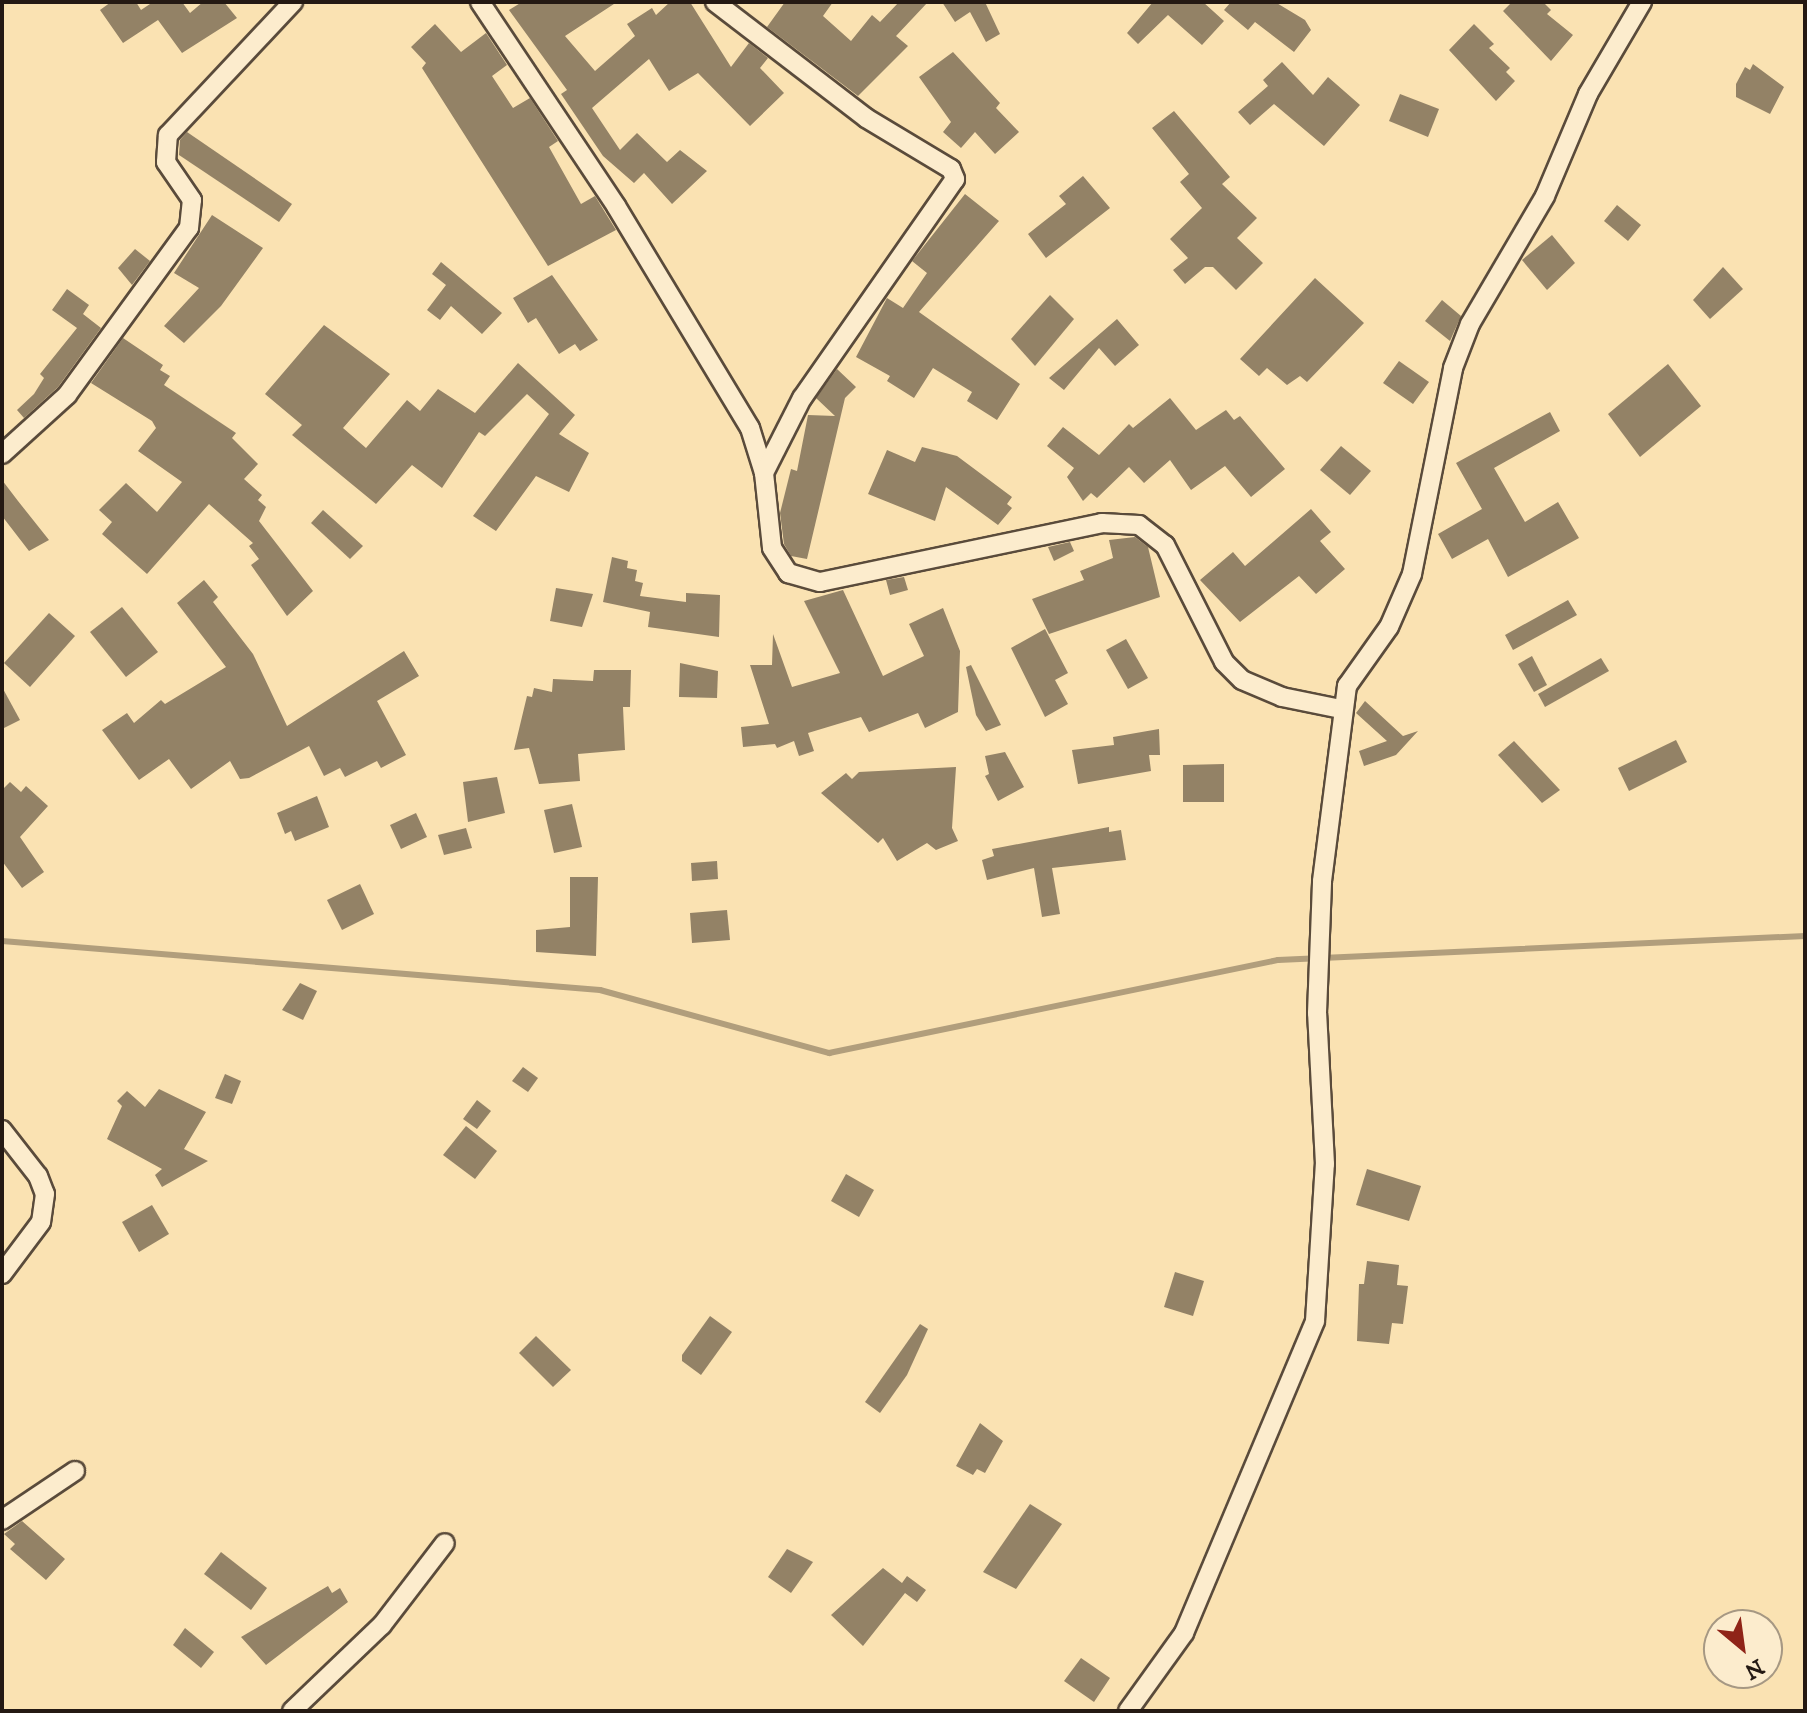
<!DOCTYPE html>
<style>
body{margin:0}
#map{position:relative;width:1807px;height:1713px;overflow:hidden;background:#fae2b2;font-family:"IM FELL DW Pica",serif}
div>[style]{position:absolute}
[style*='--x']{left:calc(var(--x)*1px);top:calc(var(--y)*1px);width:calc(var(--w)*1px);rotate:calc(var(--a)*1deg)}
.stream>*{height:6px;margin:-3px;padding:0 3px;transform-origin:3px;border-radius:3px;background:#b19e7c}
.building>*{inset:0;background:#938266}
.roads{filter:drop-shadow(2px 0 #5a4b3b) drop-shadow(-2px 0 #5a4b3b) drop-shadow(0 2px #5a4b3b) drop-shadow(0 -2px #5a4b3b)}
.minor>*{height:18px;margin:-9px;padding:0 9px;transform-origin:9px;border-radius:9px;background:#fceccd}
span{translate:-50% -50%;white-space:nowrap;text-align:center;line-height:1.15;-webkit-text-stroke:7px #fceccd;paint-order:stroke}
.frame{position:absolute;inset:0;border:4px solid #241913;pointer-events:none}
.north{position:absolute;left:1703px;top:1609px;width:80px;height:80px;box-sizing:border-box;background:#fceccd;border:2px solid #a69883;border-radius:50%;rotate:151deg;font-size:22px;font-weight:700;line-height:32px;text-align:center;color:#241913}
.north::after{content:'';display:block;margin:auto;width:28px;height:36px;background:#8f2418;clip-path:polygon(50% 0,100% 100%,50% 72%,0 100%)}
</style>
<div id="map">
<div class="stream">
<div style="--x:2;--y:941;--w:600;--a:4.68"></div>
<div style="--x:600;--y:990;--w:238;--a:15.4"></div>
<div style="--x:829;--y:1053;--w:459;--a:-11.7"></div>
<div style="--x:1278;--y:960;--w:528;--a:-2.61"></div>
</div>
<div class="building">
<div style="clip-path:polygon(111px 2px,136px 2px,141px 10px,153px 2px,182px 2px,190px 13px,203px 2px,224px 2px,237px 18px,182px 53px,158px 20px,123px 43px,100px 10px)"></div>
<div style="clip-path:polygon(522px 2px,617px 2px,565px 36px,595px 71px,635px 36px,627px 24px,652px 8px,656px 15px,670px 2px,690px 2px,731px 67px,749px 43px,768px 58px,760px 68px,784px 93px,750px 126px,698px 73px,669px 91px,649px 59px,592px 108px,620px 150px,637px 133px,667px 162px,680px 150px,707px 171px,672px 204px,644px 173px,634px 183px,603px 156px,561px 94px,567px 90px,509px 10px)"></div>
<div style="clip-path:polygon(785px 2px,833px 2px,823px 16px,851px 41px,872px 15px,880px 22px,899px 2px,928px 2px,896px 36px,908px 46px,858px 96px,767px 27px)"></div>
<div style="clip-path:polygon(942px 2px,985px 2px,1000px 34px,986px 42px,970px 12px,955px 22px)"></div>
<div style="clip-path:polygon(1153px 2px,1203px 2px,1224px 21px,1202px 45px,1168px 15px,1138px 44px,1127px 33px)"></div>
<div style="clip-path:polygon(1231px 2px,1275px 2px,1305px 20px,1311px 30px,1294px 52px,1255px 22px,1248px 30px,1224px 10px)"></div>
<div style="clip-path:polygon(1512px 2px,1543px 2px,1551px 10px,1547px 14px,1573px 35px,1551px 61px,1503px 11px)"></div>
<div style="clip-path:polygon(435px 24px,461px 52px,486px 33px,507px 65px,492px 76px,513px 108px,530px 98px,558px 141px,549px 147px,581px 204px,595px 196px,616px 230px,548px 266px,422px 68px,426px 63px,411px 47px)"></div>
<div style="clip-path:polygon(1474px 24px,1494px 44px,1489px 48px,1510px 68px,1506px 72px,1515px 81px,1496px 101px,1449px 50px)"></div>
<div style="clip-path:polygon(953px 52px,1000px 103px,996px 108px,1019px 132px,995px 154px,975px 132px,961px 148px,943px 132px,951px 122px,919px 77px)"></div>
<div style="clip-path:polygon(1282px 62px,1313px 95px,1328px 77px,1360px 105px,1324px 146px,1274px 104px,1250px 125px,1238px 112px,1268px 86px,1263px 80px)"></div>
<div style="clip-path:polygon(1753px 64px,1784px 87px,1770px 114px,1736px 97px,1736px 84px,1745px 67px,1750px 70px)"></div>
<div style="clip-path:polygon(1400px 94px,1439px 109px,1428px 137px,1389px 121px)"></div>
<div style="clip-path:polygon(1174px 111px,1230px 177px,1222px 184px,1257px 218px,1237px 238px,1263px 263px,1236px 290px,1213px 267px,1205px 267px,1185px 284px,1173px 270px,1188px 258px,1170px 239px,1202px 208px,1180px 182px,1189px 174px,1152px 128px)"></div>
<div style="clip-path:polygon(187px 132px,292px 204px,279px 222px,179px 155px,180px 140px)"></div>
<div style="clip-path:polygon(1083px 176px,1110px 208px,1046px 258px,1028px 234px,1066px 204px,1059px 196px)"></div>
<div style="clip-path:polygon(965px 194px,999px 221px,919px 312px,1020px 384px,997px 420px,967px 401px,972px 392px,933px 368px,914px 398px,887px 381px,890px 376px,856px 357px,887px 298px,903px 308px,927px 273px,912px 261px)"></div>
<div style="clip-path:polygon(1617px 205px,1641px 225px,1628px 241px,1604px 221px)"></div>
<div style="clip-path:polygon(212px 215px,263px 248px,221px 306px,184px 343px,164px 326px,199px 288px,174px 273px)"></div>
<div style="clip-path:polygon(1552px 235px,1575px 263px,1547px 290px,1522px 260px)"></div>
<div style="clip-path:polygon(135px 249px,150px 261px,132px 285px,118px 268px)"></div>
<div style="clip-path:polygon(441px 262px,502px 313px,482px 334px,451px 306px,440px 320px,427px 310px,446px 285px,432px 274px)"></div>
<div style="clip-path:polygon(1723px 267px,1743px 289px,1710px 319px,1693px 300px)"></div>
<div style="clip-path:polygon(552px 275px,598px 340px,580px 351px,575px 344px,559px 354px,536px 318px,528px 323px,513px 298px)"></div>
<div style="clip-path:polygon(1315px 278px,1364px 323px,1307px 382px,1300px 376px,1287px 385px,1267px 368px,1259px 376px,1240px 359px)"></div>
<div style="clip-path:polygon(67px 289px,89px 305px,83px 314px,101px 328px,58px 387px,24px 418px,17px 410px,34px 394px,44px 378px,40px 374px,77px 328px,52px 310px)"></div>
<div style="clip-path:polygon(1050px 295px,1074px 319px,1035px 366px,1011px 339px)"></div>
<div style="clip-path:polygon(1442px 300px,1461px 316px,1450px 341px,1425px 321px)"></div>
<div style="clip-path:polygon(1117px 319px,1139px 345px,1115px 366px,1099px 348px,1064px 390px,1049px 378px)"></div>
<div style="clip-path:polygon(324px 325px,390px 374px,343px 428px,366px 448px,407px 400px,420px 411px,438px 389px,475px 413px,518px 363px,575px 415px,559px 434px,589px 453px,569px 492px,536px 476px,496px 531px,473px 516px,549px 414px,527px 394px,485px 436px,479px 432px,442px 488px,412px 465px,376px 504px,292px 435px,302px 425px,265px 394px)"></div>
<div style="clip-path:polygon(123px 338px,163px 365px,160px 370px,170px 376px,164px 385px,236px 433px,232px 438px,258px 464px,244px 479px,262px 495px,258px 500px,266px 507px,259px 521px,313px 591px,287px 616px,251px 565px,259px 559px,249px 546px,253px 543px,209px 504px,147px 574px,102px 534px,112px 522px,99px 510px,126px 483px,157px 512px,182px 482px,138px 451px,156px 428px,152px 421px,91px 383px)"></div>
<div style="clip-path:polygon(1399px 361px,1429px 382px,1413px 404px,1383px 383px)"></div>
<div style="clip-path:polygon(1668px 364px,1701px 406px,1640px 457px,1608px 414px)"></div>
<div style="clip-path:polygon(837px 369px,856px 387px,845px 398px,807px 559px,791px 556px,784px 544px,780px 513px,791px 469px,797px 471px,808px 415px,835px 416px,816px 398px)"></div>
<div style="clip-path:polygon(1170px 398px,1196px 430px,1226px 410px,1234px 420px,1240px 416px,1285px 469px,1251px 497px,1225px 466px,1191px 490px,1170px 460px,1144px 483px,1129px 467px,1097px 498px,1091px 493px,1083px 501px,1067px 477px,1074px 468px,1047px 446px,1063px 427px,1099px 455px,1129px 424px,1133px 428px)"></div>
<div style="clip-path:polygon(1550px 412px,1560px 431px,1494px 468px,1525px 522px,1558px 502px,1579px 538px,1508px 577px,1488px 539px,1452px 559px,1438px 534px,1482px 509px,1456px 463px)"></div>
<div style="clip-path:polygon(1341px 446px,1371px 471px,1350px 495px,1320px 470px)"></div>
<div style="clip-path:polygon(922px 447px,957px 456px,1012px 497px,1007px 504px,1012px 508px,998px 525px,946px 487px,935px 521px,868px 494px,887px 450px,915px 462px)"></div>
<div style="clip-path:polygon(2px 480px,18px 501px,49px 540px,29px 551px,2px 516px)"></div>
<div style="clip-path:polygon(1311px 509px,1331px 532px,1320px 541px,1345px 569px,1316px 594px,1299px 576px,1240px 622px,1200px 580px,1233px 552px,1245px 566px)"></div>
<div style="clip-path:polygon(323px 510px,363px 546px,350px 559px,311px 523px)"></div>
<div style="clip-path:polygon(1135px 537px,1148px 547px,1160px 597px,1049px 634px,1032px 599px,1084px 580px,1080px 571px,1113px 558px,1109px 540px)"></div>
<div style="clip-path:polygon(1070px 542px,1074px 551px,1054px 561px,1048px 547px)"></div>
<div style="clip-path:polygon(612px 557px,628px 561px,627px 568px,637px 570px,635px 581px,643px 583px,640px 596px,686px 602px,686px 593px,720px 595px,719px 637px,648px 627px,650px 612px,603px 602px)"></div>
<div style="clip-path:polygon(904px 577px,908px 590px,890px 595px,886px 580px)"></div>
<div style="clip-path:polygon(204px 580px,218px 597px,213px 602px,253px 654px,287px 726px,404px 651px,419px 676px,377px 701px,406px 755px,381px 768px,377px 761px,345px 777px,340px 768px,324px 776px,309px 746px,249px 778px,240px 779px,230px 761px,191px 789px,169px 759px,139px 780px,102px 730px,127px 713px,134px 723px,161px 700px,165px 704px,226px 667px,177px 603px)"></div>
<div style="clip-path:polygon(556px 588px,593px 594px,582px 627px,550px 621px)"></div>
<div style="clip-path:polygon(843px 590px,883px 676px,924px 656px,909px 624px,943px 608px,960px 651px,958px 712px,925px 728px,918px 713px,869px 732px,861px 717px,808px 733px,814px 751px,799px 756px,794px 741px,777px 748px,775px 744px,743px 747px,741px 727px,769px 724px,750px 665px,772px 665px,773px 634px,792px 687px,840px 673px,804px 601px)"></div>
<div style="clip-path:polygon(1568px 600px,1577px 615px,1513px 650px,1505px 635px)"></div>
<div style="clip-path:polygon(122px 607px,158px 652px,126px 677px,90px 632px)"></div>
<div style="clip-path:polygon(49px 613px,75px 636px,30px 687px,4px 663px)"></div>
<div style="clip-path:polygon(1045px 629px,1068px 673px,1055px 680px,1068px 704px,1045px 717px,1011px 648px)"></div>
<div style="clip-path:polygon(1126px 639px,1148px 678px,1128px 689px,1106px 650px)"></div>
<div style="clip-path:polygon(1532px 656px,1547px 685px,1534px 692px,1518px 664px)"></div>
<div style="clip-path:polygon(1601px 658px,1609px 671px,1545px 707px,1538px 694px)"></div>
<div style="clip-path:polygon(680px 663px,718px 671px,717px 698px,679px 697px)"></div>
<div style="clip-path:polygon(971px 665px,1001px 725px,986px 731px,976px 715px,966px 667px)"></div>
<div style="clip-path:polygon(594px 670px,631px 670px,630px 707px,623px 707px,625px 750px,578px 754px,580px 781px,539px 784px,529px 748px,514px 750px,527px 696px,532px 697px,534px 688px,552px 692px,553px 679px,593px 681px)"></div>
<div style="clip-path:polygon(2px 687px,20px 720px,2px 729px)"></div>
<div style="clip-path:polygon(1365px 701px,1403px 736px,1418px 731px,1396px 755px,1364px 766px,1359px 751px,1387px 741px,1356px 713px)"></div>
<div style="clip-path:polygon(1159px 729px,1160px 755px,1149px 755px,1151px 771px,1078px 784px,1072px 750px,1114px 745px,1113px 737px)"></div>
<div style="clip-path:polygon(1676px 740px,1687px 762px,1629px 791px,1618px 768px)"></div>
<div style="clip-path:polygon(1514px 741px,1560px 790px,1542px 803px,1498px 755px)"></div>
<div style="clip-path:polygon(1005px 752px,1024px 787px,998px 801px,985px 776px,989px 774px,985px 756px)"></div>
<div style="clip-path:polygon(1224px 764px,1224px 802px,1183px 802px,1183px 765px)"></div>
<div style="clip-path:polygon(956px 767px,952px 828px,958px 841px,936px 850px,927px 843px,897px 861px,883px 838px,878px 843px,821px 793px,846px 773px,852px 779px,859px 772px)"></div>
<div style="clip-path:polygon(497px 777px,505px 813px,468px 822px,463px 782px)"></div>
<div style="clip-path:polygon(10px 782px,21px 792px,26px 786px,48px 806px,20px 837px,44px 872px,22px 888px,2px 861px,2px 790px)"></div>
<div style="clip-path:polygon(317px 796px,329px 827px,295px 841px,291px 831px,285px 834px,277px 813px)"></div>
<div style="clip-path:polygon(572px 804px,582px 847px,554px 853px,544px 810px)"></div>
<div style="clip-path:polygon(416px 813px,427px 837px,401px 849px,390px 825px)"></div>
<div style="clip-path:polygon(1109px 827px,1109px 832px,1121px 830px,1126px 860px,1052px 868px,1060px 914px,1042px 917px,1034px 868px,987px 880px,982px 860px,994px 856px,992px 849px)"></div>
<div style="clip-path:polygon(466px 828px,472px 848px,444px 855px,438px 835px)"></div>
<div style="clip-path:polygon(717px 861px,718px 879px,692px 881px,691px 863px)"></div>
<div style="clip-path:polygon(570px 877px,598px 877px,596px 956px,536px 952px,536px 930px,570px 927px)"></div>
<div style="clip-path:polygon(360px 884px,374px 914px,342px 930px,327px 900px)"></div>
<div style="clip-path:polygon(727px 910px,730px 940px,692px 943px,690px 913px)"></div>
<div style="clip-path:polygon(300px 983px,317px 991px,303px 1020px,282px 1010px)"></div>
<div style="clip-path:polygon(523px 1067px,538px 1078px,528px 1092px,512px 1081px)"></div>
<div style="clip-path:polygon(225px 1074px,241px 1081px,232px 1104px,215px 1098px)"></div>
<div style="clip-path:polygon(159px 1089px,206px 1112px,184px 1149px,208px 1161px,162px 1187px,155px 1175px,162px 1169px,107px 1139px,122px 1106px,117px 1101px,127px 1091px,145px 1107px)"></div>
<div style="clip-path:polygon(477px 1100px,491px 1111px,477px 1129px,463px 1119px)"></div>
<div style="clip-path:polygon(466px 1126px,497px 1151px,475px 1179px,443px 1155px)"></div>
<div style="clip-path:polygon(1367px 1169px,1421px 1186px,1409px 1221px,1356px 1205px)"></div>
<div style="clip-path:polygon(846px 1174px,874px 1190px,859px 1217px,831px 1201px)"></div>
<div style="clip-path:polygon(152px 1205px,169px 1234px,139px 1252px,122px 1222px)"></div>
<div style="clip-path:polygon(1367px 1261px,1399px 1265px,1397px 1285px,1408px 1286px,1403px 1324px,1392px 1323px,1389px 1344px,1357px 1341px,1359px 1284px,1364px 1284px)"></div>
<div style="clip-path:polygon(1175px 1272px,1204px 1281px,1193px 1316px,1164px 1307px)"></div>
<div style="clip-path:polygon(710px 1316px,732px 1332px,701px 1375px,682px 1361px,682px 1355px)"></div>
<div style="clip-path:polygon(920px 1324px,928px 1329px,907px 1375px,880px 1413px,865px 1402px)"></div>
<div style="clip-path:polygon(536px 1336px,571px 1370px,553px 1387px,519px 1353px)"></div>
<div style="clip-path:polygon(980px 1423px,1003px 1441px,985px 1473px,977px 1469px,973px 1475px,956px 1466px)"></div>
<div style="clip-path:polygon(1030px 1504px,1062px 1524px,1016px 1589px,983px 1572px)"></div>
<div style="clip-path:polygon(22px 1521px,65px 1559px,46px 1580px,10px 1549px,15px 1544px,4px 1534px)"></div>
<div style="clip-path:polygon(787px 1549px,813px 1562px,791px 1593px,768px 1577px)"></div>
<div style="clip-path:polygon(221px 1552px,267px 1588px,251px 1610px,204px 1574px)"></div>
<div style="clip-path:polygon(883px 1568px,902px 1583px,907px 1576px,926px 1590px,917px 1602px,905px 1593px,863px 1646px,831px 1615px)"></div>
<div style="clip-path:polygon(328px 1586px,332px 1593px,340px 1588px,348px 1602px,266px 1665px,241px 1637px)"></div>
<div style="clip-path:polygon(185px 1628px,214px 1652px,201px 1668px,173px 1645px)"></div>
<div style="clip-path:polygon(1081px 1658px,1110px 1678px,1094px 1702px,1064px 1681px)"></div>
</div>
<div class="roads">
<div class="minor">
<div style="--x:480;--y:2;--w:245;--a:56.3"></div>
<div style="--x:616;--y:206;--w:259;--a:58.9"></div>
<div style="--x:750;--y:428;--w:47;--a:72.7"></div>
<div style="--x:764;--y:473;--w:75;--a:83.9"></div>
<div style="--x:772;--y:548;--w:30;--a:57"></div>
<div style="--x:788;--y:573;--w:33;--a:16"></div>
<div style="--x:820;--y:582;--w:288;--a:-11.8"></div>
<div style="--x:1102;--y:523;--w:37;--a:3"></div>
<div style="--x:1139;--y:525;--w:33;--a:38"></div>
<div style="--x:1165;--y:545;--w:131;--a:63.2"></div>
<div style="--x:1224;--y:662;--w:25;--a:45"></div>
<div style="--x:1242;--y:680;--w:43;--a:23"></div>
<div style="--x:1282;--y:697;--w:60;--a:11.5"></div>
<div style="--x:715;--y:2;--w:190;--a:37.5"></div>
<div style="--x:866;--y:118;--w:99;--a:31"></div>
<div style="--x:951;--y:169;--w:11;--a:68"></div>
<div style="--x:955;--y:179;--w:267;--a:124.9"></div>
<div style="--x:802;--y:398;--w:84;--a:116.9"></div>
<div style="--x:2;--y:454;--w:88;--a:-42.2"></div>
<div style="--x:67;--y:395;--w:207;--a:-53.9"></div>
<div style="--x:189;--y:228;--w:28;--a:-84"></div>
<div style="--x:192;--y:200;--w:46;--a:-124.4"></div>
<div style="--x:166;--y:162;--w:27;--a:-86"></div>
<div style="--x:168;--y:135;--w:183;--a:-46.8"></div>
<div style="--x:2;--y:1130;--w:58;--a:52"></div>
<div style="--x:38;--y:1176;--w:19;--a:69"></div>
<div style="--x:45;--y:1194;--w:28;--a:98"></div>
<div style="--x:41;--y:1222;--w:65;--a:126.9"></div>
<div style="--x:2;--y:1520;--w:88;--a:-33.9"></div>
<div style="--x:292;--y:1711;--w:124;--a:-43.7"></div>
<div style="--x:382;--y:1625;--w:103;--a:-52.5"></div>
<div style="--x:1128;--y:1711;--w:96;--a:-54.3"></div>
<div style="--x:1184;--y:1633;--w:338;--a:-67.2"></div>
<div style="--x:1315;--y:1321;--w:157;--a:-86.4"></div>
<div style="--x:1325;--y:1164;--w:151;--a:-93"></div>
<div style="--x:1317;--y:1013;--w:132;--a:-87.8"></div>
<div style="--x:1322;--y:881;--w:197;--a:-82.7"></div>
<div style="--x:1347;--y:686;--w:72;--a:-54.6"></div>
<div style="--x:1389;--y:627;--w:58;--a:-66.5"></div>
<div style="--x:1412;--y:574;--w:210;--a:-78.7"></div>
<div style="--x:1453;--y:368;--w:47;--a:-68.9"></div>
<div style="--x:1470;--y:324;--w:148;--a:-59.6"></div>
<div style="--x:1545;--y:196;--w:111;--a:-67.1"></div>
<div style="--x:1588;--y:94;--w:107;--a:-59.6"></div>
</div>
</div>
<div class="frame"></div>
<div class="north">N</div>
</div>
